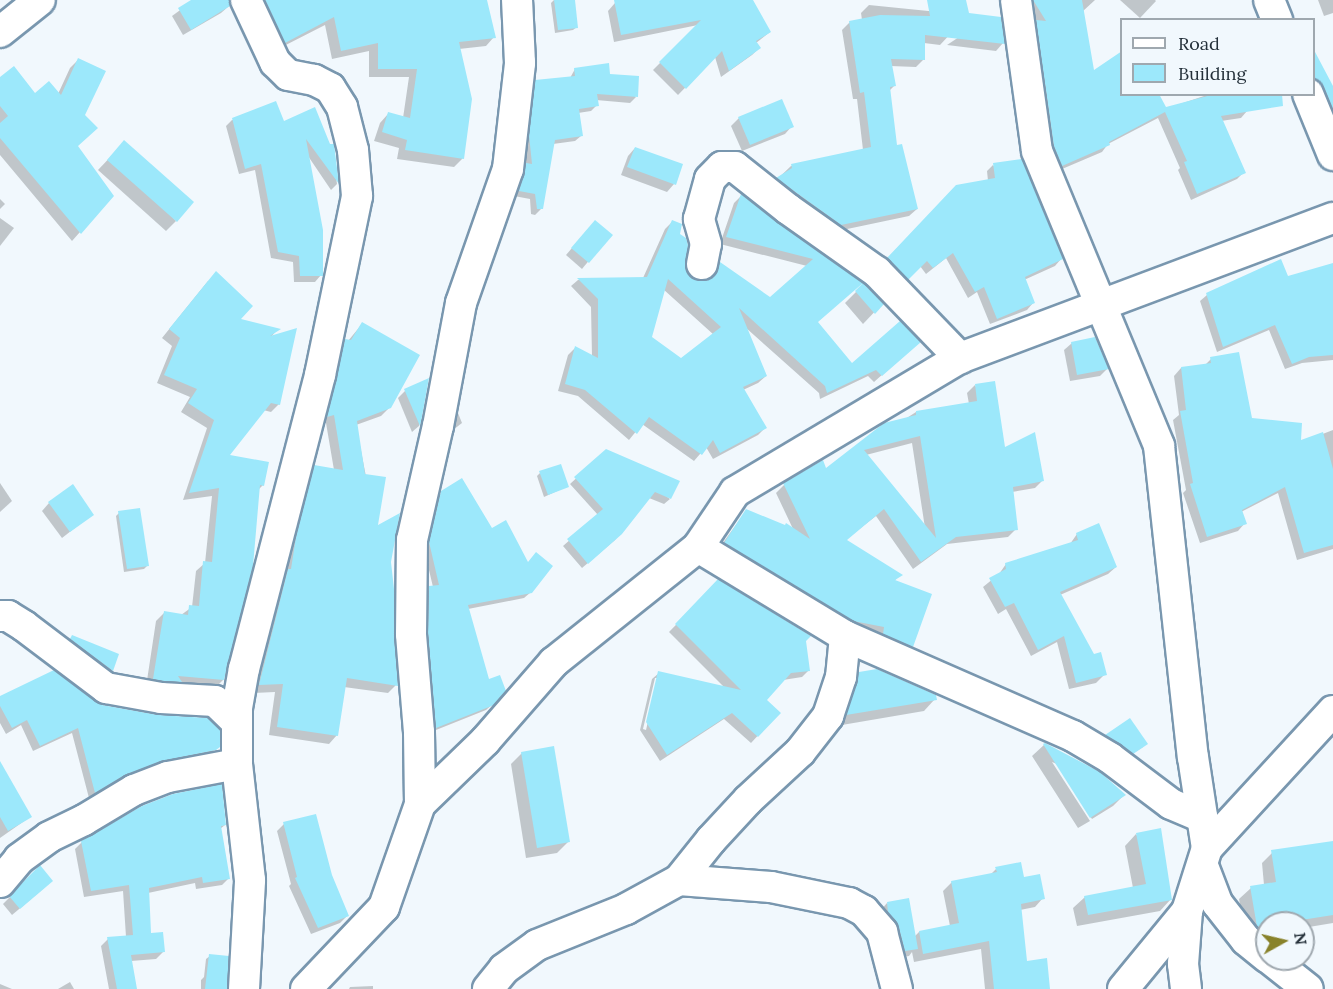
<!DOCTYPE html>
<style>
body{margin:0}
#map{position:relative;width:1333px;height:989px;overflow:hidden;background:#f1f8fd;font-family:Lora,serif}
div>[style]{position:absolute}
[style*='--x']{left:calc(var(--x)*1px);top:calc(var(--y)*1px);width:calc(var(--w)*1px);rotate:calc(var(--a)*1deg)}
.shadow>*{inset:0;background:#0003}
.building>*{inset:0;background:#9ce8fb}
.roads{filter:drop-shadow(2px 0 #7997af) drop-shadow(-2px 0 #7997af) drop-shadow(0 2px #7997af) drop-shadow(0 -2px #7997af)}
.minor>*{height:30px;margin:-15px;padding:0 15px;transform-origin:15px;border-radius:15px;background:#fff}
span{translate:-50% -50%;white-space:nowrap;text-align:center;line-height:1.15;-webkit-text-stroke:4.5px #f1f8fd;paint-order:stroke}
.legend{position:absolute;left:1120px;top:18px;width:195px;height:78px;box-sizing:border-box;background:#f1f8fd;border:2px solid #9fa8af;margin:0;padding:8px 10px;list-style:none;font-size:18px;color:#232f39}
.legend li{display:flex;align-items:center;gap:12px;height:30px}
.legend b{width:30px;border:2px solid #9fa8af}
.north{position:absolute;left:1255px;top:911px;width:60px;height:60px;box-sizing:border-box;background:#f1f8fd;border:2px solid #9fa8af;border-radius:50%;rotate:82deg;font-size:16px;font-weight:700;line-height:24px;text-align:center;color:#232f39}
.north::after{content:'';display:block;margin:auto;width:21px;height:27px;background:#88822a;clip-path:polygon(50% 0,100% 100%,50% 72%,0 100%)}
</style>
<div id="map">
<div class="shadow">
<div style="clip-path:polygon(194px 0,229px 0,229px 6px,221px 13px,183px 35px,172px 16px)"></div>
<div style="clip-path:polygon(308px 0,486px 0,494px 37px,486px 46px,459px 49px,463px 158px,454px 167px,397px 159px,399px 148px,374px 141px,380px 123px,388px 114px,403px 118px,409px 77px,369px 77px,369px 51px,332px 59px,325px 25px,276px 50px,265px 27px,274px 18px)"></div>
<div style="clip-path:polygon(554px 0,573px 0,577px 27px,573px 30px,555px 33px,551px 3px)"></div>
<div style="clip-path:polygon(632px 0,751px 0,770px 32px,756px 43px,759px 48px,752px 55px,721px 77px,715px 57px,678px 95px,653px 70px,698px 25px,614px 42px,608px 11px,615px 3px)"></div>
<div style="clip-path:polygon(1025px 0,1095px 0,1082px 12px,1092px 72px,1122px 94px,1165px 109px,1210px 94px,1245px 94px,1247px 111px,1241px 118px,1221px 121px,1244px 172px,1237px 179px,1191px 200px,1178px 170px,1180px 168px,1158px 118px,1108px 144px,1102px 152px,1055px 172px,1030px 28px,1036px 22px)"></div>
<div style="clip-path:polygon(1120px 0,1155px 0,1156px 1px,1140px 18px)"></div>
<div style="clip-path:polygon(1318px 0,1333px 0,1333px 13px,1324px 16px)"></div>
<div style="clip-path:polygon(869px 5px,968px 15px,940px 45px,924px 43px,924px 59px,916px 67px,890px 66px,894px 86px,889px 91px,895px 147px,917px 209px,909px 216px,833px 232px,770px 186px,791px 166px,863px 150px,857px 99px,853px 99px,842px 30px,850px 22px,862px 20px,861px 13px)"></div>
<div style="clip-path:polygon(989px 17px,1003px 43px,996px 51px,947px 45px)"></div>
<div style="clip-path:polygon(78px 60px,83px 115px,77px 146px,112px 196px,72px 241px,0 155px,0 79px,35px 95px,58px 94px,70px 68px)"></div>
<div style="clip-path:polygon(1322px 68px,1333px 89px,1333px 122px,1314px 90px,1314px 72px)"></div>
<div style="clip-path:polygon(575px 69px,609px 75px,636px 97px,630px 103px,596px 100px,597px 105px,591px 111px,578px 113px,581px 136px,575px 141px,553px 144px,541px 209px,535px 215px,531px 214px,530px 199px,514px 196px,521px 170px,526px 165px,524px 142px,530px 87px,536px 81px,570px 78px)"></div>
<div style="clip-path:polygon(739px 118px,792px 126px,785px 134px,742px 151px,731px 126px)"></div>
<div style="clip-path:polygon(232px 120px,283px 123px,332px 145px,337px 184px,331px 190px,308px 156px,321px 275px,315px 282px,294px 282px,293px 262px,271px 258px,255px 170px,239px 174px,226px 126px)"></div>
<div style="clip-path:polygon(635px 148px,681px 165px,674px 184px,667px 192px,621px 175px,628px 156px)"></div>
<div style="clip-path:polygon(115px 152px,176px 221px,166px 231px,98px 170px)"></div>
<div style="clip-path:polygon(993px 165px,1061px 259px,1055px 266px,1024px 280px,1033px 303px,1027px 310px,990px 324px,977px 292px,968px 298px,946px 258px,926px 274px,920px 266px,901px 285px,881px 265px,957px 186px,988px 181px,987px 171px)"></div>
<div style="clip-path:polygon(evenodd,741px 196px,860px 283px,816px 323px,852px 365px,911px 349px,874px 382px,868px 376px,820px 399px,819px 393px,745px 327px,766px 376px,758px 383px,743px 390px,765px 428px,758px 435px,713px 459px,706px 447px,694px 461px,642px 424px,629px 440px,578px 396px,558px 391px,568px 355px,575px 348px,592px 357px,591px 307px,571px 286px,578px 280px,643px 278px,665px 229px,672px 222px,679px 234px,684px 269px,690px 278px,699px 282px,710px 281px,713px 271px,720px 264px,770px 299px,807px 266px,720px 244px,734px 203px,741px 196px,663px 289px,714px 335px,681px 360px,650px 338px,663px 289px)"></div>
<div style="clip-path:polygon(0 199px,5px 204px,0 209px)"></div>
<div style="clip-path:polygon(0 218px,14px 228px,0 246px)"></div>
<div style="clip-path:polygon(589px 228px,610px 235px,582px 269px,566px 255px)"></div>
<div style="clip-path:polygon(1280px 261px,1288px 278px,1333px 264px,1333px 360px,1302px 363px,1285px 369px,1269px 330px,1217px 352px,1200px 301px,1207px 295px)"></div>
<div style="clip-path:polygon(208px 281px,238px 320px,278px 329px,270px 338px,279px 404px,271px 412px,263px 410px,227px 456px,263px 485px,258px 490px,223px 680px,215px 688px,146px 687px,156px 621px,164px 613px,181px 615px,192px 607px,196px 571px,205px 563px,212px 496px,183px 500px,207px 428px,181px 412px,190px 397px,157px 383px,172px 346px,162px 338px)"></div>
<div style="clip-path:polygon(863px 285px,882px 304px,863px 324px,845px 303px)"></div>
<div style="clip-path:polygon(362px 324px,390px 407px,381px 416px,356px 425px,376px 528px,389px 562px,396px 685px,388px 693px,344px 687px,337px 735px,329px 744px,269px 735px,275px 692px,251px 693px,280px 579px,284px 575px,288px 547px,307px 475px,315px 467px,334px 470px,326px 423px,320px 424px,337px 349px,348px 341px)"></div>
<div style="clip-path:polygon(1072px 343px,1107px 369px,1100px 376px,1070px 381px,1064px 350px)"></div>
<div style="clip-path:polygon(1211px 359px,1250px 420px,1299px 443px,1333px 430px,1333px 549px,1297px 560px,1278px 493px,1241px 512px,1245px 523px,1238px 531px,1200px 543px,1183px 493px,1186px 490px,1173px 420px,1179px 415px,1174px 376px,1181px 368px,1204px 366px)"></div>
<div style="clip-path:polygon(427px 381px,419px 426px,412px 432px,398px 398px,405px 391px)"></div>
<div style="clip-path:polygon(evenodd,975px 385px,1004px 449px,1043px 480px,1035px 488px,1012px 492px,1016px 529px,1008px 537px,947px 544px,913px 569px,876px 516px,845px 540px,900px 575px,894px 581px,911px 646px,903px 654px,845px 628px,717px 551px,746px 511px,794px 531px,776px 493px,784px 485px,826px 470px,916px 412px,969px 404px,967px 393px,975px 385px,912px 443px,925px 528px,866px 455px,912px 443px)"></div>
<div style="clip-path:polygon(458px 413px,462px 423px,449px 433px,451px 420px)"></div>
<div style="clip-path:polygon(606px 451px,670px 499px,664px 504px,649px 498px,615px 540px,582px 568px,563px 546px,598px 515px,570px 484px)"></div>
<div style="clip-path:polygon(540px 473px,568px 486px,544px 497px,537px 476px)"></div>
<div style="clip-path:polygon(0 483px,12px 501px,0 512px)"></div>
<div style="clip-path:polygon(442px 493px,492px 530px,531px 592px,524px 598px,468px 609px,493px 704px,486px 710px,431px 732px,424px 593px,433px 587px,424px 549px,435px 499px)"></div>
<div style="clip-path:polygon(49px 503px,89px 517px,62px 538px,42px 511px)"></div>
<div style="clip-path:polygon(119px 513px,147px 566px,144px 569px,124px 572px,116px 516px)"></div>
<div style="clip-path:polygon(1077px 534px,1116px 567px,1108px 574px,1060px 595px,1104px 675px,1096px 683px,1069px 689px,1057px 642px,1031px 656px,1006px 609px,998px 614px,983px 587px,999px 574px,1006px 564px,1070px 544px)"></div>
<div style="clip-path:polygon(evenodd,719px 581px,804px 641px,809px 670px,802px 677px,783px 680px,765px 700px,779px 713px,751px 743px,724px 719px,660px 761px,640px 730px,652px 679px,659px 673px,725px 688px,669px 632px,719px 581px,655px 678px,658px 678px,646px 730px,643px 729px,655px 678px)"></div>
<div style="clip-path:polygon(72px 637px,117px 655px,111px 671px,104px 678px,65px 644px)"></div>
<div style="clip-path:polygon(859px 674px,935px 699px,924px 711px,836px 726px,848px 685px)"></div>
<div style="clip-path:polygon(0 698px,102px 706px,218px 746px,208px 756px,154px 767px,117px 781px,89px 798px,72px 733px,33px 751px,21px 725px,6px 734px,0 723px)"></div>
<div style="clip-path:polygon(1130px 720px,1143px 747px,1129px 756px,1103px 739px)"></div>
<div style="clip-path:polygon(1045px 744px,1099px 774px,1124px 795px,1113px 806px,1092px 819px,1057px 764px,1052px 762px,1090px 821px,1078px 828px,1032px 756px)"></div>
<div style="clip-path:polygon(522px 753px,568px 842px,557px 853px,526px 858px,511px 764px)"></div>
<div style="clip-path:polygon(0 773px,30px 817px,0 838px)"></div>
<div style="clip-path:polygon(284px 824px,330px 876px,347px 916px,340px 923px,311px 934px,289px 886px,291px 884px,277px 831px)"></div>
<div style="clip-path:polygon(225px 825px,220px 829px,229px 878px,222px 885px,196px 889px,195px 883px,148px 893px,150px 935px,163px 952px,156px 959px,131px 961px,136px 989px,109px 989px,101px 946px,108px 939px,126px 937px,123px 891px,84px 897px,75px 849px,82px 842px)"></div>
<div style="clip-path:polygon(1136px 834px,1171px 899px,1160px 911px,1077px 926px,1073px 908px,1085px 897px,1133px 888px,1125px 846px)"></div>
<div style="clip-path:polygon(1333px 846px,1333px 923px,1303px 928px,1303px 923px,1267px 923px,1267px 934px,1246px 937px,1239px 899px,1251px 888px,1264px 885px,1262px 863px,1273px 852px)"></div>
<div style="clip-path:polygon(40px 867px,44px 888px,12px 915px,3px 904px)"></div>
<div style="clip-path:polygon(996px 869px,1043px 898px,1035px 907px,1020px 910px,1026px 962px,1049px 989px,985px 989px,981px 949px,914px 962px,912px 952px,909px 956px,898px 958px,880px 911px,887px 903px,914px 937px,919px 932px,950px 926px,943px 891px,952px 882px,990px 875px)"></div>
<div style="clip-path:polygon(210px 956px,225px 989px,201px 989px,201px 980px,204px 977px,206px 959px)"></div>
<div style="clip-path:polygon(70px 982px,74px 989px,58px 989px)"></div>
<div style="clip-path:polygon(0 984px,12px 989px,0 989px)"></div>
<div style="clip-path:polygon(373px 986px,373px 989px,349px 989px,350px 987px)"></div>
</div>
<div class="building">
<div style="clip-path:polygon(191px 0,229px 0,230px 6px,191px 30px,178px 8px)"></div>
<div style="clip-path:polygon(265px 0,487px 0,496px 38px,459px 42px,472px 99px,464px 159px,405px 150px,407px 140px,382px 132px,388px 112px,410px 118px,417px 69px,378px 69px,378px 43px,341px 51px,334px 17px,285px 43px)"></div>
<div style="clip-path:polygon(554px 0,575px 0,578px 28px,558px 30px)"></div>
<div style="clip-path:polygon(614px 0,753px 0,771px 32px,756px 41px,761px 48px,729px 71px,722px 51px,686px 89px,659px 62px,701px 20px,621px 35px)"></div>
<div style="clip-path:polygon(927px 0,966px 0,969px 13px,1001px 17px,1005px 44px,925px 35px,925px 60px,891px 59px,896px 86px,890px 87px,897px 145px,902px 144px,918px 209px,841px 225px,776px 178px,792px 168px,791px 164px,871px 147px,864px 92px,860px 93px,849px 21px,880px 15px,930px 16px)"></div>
<div style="clip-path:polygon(1033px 0,1082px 0,1094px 70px,1122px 51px,1122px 94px,1159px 94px,1166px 107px,1215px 94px,1282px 94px,1283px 106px,1221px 116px,1246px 173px,1197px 194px,1184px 162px,1187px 161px,1165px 112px,1109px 142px,1110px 145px,1062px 166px,1054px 146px,1036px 20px,1046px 21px)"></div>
<div style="clip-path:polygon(1314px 50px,1333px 86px,1333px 110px,1324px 87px,1314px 78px)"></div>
<div style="clip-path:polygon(78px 58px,106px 71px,85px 115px,98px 128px,78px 146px,114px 196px,81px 234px,0 138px,0 123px,8px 116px,0 106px,0 77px,14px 66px,35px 93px,49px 81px,61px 95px)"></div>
<div style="clip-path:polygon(609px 63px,610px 74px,639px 76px,638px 97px,597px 94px,599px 106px,579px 109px,583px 136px,555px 140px,543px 209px,537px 209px,535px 194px,519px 191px,526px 163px,532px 164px,529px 135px,535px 80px,575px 76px,574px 68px)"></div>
<div style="clip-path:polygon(782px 99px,794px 127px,750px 145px,738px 117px)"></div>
<div style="clip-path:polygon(276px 101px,284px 121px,315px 107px,330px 144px,334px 144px,339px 184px,306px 139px,323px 230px,323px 276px,300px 276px,299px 256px,278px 252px,261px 164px,245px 169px,232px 118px)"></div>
<div style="clip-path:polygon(124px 140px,194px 202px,177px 222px,107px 160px)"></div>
<div style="clip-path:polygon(635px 147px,683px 164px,676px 185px,627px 167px)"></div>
<div style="clip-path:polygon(1022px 159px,1063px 259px,1025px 277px,1035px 303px,997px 319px,984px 287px,975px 292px,953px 253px,933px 268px,927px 261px,908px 280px,887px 258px,956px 185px,995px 178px,993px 163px)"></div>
<div style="clip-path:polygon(evenodd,741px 194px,863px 283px,818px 322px,852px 363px,900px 321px,921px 342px,882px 376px,876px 370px,827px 393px,825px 386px,739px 308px,767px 376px,743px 387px,767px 428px,720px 453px,713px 440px,702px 455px,649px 417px,637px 434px,585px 390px,565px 384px,575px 346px,598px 358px,598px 299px,577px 278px,647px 277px,672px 220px,682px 224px,680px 234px,686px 238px,688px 245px,686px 269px,691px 277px,699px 281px,708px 280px,715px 275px,720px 262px,770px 297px,813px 259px,726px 237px,741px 194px,668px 279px,721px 327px,681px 358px,652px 337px,668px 279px)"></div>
<div style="clip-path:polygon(595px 220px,613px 235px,589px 263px,571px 248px)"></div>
<div style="clip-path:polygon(1281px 259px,1288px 276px,1333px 263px,1333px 355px,1309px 357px,1292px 364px,1275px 325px,1223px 347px,1206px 293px)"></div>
<div style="clip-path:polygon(216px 271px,253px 306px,241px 319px,281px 329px,270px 336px,297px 328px,280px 405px,271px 403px,230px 455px,269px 462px,264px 486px,260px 485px,253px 566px,224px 680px,178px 676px,182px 682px,163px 681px,153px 679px,164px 611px,188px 615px,189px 605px,199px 606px,203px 561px,212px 562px,219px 488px,189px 493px,214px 420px,188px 403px,197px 389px,164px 375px,180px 338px,169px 329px)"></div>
<div style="clip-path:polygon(863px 283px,884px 304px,875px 314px,855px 291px)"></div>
<div style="clip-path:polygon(362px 322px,420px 355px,391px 408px,357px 421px,365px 474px,386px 477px,378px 525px,400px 513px,391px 562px,394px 589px,394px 635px,398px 686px,347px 678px,338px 736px,277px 727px,283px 684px,259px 685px,288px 569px,291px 569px,296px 537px,314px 465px,343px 470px,334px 415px,327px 417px,345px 339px,351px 340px)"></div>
<div style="clip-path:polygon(1095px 337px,1109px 369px,1077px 375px,1071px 342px)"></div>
<div style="clip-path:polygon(1239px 352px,1252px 418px,1302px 423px,1301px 440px,1323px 432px,1333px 469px,1333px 545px,1304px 553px,1285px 487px,1242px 510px,1247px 524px,1207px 537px,1190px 484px,1193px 483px,1180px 411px,1186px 410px,1181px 367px,1211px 363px,1210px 357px)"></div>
<div style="clip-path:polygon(429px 378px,421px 422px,420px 426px,404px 389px)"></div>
<div style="clip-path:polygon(evenodd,995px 381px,1005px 447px,1035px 432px,1044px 481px,1013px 487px,1018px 530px,956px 537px,921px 562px,884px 509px,847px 540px,903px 575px,895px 580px,932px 594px,913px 647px,883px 634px,884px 627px,853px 621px,724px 543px,746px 509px,785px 525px,786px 523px,810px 539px,783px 483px,823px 460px,826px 468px,884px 423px,916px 415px,916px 411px,977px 401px,975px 384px,995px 381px,920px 436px,936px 538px,864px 450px,920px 436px)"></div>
<div style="clip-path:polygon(606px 449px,680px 481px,671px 499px,655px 492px,622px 534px,588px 564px,567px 539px,603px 509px,574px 477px)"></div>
<div style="clip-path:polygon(561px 464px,569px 487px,548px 495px,539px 471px)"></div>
<div style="clip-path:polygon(462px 478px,492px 528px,506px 520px,528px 562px,536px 552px,553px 566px,532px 593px,468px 605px,489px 679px,500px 675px,506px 691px,494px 705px,436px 728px,428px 633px,429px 586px,439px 585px,429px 542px,441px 491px)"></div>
<div style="clip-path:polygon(73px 484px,94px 515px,70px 532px,48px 502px)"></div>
<div style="clip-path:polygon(140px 508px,149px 566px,127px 569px,118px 511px)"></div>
<div style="clip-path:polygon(1099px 523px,1117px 567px,1060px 592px,1094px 654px,1101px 652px,1107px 675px,1076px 683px,1064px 636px,1038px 650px,1014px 603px,1005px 607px,989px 578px,1006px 569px,1005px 563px,1078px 540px,1076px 533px)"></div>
<div style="clip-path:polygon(718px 579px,811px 636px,806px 641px,810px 671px,791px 673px,767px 700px,781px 713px,758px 737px,732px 713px,667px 755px,646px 722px,658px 671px,741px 690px,675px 624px)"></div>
<div style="clip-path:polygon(72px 635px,119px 654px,113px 671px,70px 639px)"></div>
<div style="clip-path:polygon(877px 669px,936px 695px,937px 700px,846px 715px,859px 672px)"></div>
<div style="clip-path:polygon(54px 670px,102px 705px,158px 715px,208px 718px,220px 729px,220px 747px,216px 750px,162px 761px,125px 775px,95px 793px,78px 728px,40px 746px,27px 720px,12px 728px,0 706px,0 696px)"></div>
<div style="clip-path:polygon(1130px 718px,1148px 744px,1133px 754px,1105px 735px)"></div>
<div style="clip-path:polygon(1045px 743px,1100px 772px,1126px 795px,1090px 818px,1043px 744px)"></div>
<div style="clip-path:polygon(554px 746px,570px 842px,537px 848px,521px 752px)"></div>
<div style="clip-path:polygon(0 761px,32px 817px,8px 831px,0 817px)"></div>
<div style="clip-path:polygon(222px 784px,226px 825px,221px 826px,230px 879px,203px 883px,202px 877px,149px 888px,151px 933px,163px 932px,165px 952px,131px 955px,137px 989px,117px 989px,107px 937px,133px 935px,129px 885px,91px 891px,81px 841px,142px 806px,173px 794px)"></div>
<div style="clip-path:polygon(316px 814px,332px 875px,349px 916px,318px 928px,295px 878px,297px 877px,283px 822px)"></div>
<div style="clip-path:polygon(1161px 828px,1172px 900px,1088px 915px,1084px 896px,1146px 884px,1136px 833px)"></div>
<div style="clip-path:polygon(1333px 841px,1333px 915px,1257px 927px,1250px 886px,1276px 882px,1271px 850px)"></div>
<div style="clip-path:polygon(1021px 862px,1024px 877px,1040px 874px,1045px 899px,1021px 904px,1027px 961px,1047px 958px,1050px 989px,994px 989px,989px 941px,923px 954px,919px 931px,959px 923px,951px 881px,997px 872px,995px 867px)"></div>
<div style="clip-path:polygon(40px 865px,53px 881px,20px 909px,9px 896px)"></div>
<div style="clip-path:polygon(909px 898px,918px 949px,905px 951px,899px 928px,888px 913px,887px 902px)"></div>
<div style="clip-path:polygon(209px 954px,229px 956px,227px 989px,205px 989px)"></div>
</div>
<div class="roads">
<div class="minor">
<div style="--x:1016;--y:0;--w:152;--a:82.1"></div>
<div style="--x:1037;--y:151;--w:319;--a:67.5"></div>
<div style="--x:1159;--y:446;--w:313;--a:83.8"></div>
<div style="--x:1193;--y:757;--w:92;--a:81.3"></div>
<div style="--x:1207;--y:848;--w:66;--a:107.6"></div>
<div style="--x:1187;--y:911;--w:53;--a:94.3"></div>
<div style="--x:1183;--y:964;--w:25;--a:83"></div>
<div style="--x:1269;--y:0;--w:22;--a:68"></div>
<div style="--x:0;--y:32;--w:51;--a:-38.7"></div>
<div style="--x:1308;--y:94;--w:66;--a:67.7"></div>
<div style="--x:702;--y:264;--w:20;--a:-79"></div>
<div style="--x:706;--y:244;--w:26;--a:-106"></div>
<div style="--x:699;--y:219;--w:41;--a:-74.6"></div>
<div style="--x:710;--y:179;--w:17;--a:-45"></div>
<div style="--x:722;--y:167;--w:13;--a:0"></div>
<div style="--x:735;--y:167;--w:68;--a:38.4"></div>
<div style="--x:788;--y:209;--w:109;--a:35.3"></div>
<div style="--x:877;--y:272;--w:120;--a:46"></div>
<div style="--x:698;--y:547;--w:172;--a:31.2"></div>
<div style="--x:845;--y:636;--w:249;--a:23.7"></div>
<div style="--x:1073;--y:736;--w:43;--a:30.7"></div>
<div style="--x:1110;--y:758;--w:76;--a:37"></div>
<div style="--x:1171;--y:804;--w:34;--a:23"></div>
<div style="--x:0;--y:616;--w:8;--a:0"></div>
<div style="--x:8;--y:616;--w:19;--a:32"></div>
<div style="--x:24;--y:626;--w:103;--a:37.1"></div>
<div style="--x:106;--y:688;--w:56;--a:10.3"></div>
<div style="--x:161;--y:698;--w:54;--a:3.2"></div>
<div style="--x:215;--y:701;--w:30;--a:44"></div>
<div style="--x:420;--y:804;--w:91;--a:-44.1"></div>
<div style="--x:485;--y:741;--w:105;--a:-48.9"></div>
<div style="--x:554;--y:662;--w:184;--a:-38.6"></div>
<div style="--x:698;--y:547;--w:66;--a:-56.1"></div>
<div style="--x:735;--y:492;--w:262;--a:-30.8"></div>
<div style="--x:960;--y:358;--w:398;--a:-20.6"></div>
<div style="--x:1207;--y:848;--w:186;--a:-47.4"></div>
<div style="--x:1203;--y:866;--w:40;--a:69"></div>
<div style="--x:1217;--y:903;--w:47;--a:51.9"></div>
<div style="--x:1246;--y:940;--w:27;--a:39"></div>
<div style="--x:679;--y:880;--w:92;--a:4.4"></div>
<div style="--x:771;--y:887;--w:80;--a:11.6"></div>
<div style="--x:849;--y:903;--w:17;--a:28"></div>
<div style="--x:864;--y:911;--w:28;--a:49"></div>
<div style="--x:882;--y:932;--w:59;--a:75.3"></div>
<div style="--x:0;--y:882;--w:30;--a:-50"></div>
<div style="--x:19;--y:859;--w:37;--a:-36"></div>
<div style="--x:49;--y:837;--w:39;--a:-26"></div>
<div style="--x:84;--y:820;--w:58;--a:-31"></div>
<div style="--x:134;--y:790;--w:36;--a:-21"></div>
<div style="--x:168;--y:777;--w:70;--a:-10.7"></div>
<div style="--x:1270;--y:959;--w:48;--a:38.3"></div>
<div style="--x:244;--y:989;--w:109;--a:-86.8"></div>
<div style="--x:250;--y:880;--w:117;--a:-96.4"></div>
<div style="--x:237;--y:764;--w:56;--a:-90"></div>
<div style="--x:237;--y:708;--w:40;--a:-80"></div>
<div style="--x:244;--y:669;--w:304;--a:-75.5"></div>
<div style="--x:320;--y:375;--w:183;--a:-78.3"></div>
<div style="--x:357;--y:196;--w:46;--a:-95"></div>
<div style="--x:353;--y:150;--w:44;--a:-104.3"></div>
<div style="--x:342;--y:107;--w:22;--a:-122"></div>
<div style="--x:330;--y:88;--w:18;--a:-153"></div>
<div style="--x:314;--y:80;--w:26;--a:-169"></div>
<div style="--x:288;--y:75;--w:18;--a:-135"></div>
<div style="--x:275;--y:62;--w:68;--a:-115.1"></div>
<div style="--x:306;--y:989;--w:113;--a:-46.4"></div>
<div style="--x:384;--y:907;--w:109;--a:-70.7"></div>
<div style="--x:420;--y:804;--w:72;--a:-90.8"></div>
<div style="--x:419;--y:732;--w:98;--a:-94.7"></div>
<div style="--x:411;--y:634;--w:94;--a:-89.4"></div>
<div style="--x:412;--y:540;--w:117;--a:-77.2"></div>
<div style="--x:438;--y:426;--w:125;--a:-79.4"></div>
<div style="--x:461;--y:303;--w:142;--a:-70.7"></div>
<div style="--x:508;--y:169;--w:107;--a:-83.5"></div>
<div style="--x:520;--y:63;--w:63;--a:-92.7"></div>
<div style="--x:488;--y:989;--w:26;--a:-51"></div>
<div style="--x:504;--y:969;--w:41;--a:-36"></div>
<div style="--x:537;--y:945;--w:96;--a:-22"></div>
<div style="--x:626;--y:909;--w:60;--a:-28.7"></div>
<div style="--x:679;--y:880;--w:51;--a:-51.3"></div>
<div style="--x:711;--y:840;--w:54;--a:-47.2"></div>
<div style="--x:748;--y:800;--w:71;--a:-42.7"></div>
<div style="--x:800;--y:752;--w:46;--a:-52.1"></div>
<div style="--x:828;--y:716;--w:41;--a:-71.6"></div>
<div style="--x:841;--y:677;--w:41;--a:-84.4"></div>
<div style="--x:1123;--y:989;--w:101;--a:-50.6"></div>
</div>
</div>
<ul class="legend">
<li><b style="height:8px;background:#fff"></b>Road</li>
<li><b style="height:16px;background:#9ce8fb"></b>Building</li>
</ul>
<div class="north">N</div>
</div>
